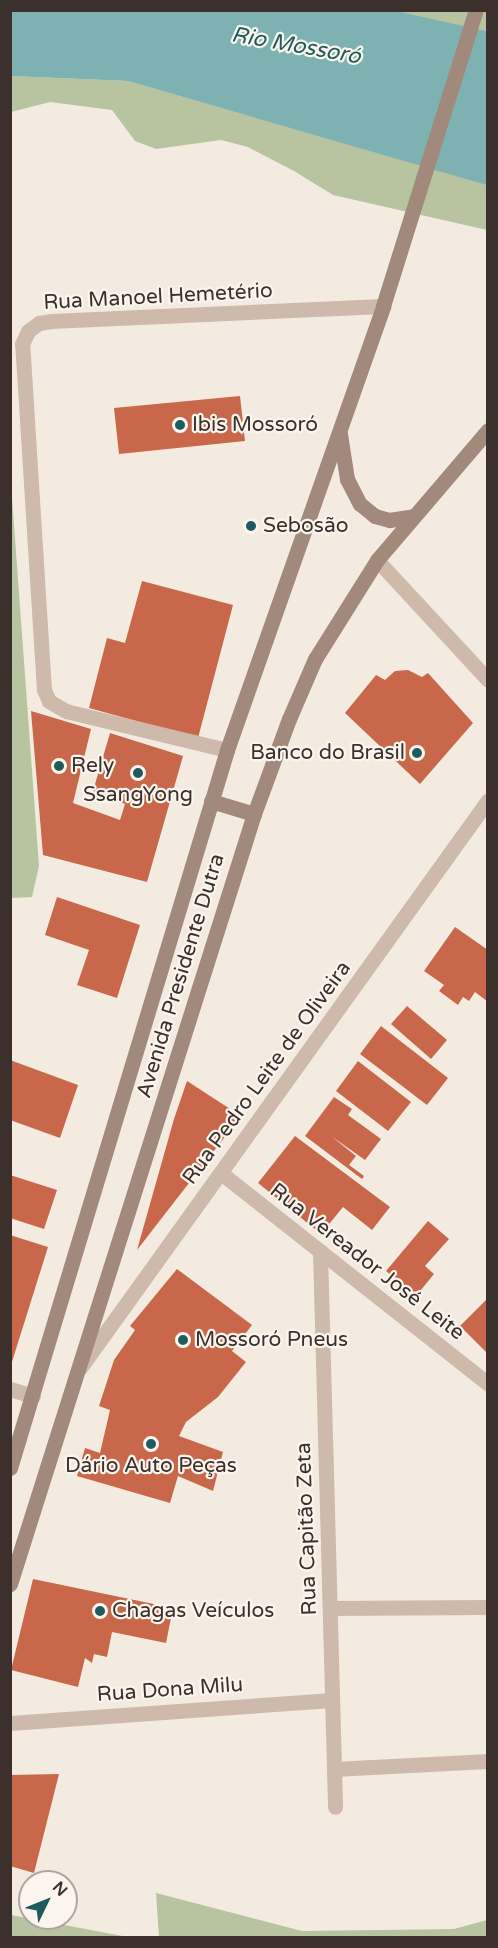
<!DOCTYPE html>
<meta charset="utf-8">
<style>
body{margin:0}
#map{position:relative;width:498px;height:1948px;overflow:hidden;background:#f4ebe0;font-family:"Varela Round",sans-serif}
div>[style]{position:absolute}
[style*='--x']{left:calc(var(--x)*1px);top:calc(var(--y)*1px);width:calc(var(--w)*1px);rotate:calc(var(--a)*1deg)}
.green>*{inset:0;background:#b8c49f}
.water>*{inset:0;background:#7eb1b2}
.building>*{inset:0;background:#c9674a}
.minor>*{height:15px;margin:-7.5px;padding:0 7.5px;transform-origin:7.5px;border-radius:7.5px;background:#cdbaab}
.secondary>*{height:15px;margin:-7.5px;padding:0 7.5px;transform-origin:7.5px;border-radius:7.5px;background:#a1897c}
.dots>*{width:16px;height:16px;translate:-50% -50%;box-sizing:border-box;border:3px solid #fbf5ed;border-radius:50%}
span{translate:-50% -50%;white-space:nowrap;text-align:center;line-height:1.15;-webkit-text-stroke:4.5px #fbf5ed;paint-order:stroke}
.street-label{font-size:21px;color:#3b302b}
.poi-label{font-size:21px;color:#3b302b}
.left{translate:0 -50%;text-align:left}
.right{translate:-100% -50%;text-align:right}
.water-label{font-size:22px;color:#1e5b5e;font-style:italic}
.frame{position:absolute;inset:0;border:12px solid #3b302b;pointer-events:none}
.north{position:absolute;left:18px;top:1870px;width:60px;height:60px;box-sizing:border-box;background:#fbf5ed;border:2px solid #aea69f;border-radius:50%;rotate:47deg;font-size:16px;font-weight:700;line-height:24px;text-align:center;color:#3b302b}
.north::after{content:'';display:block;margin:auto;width:21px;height:27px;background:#1e5b5e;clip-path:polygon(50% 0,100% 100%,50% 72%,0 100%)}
</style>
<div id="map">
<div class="green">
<div style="clip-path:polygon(391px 11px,487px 11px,487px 31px)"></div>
<div style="clip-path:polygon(11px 76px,128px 81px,484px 183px,487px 185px,487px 230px,333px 195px,294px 171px,248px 147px,221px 140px,156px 149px,135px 141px,112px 110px,50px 102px,11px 112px)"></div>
<div style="clip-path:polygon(10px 470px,39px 866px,32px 897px,11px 898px)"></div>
<div style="clip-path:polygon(156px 1893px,302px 1931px,454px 1929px,487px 1920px,487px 1937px,159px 1937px)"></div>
<div style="clip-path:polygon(11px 1915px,128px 1937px,11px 1937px)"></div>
</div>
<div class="water">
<div style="clip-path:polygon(391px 10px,487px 31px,487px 185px,128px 81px,11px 76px,11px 11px)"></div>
</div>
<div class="building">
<div style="clip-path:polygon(240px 396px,245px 441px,119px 454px,114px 408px)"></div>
<div style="clip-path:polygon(142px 581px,233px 605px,198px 738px,89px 708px,107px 638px,125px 643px)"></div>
<div style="clip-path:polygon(408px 670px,422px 677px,428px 673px,473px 723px,420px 784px,345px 713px,376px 675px,385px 680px,395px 671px)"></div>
<div style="clip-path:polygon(31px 711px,91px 729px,73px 803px,120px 820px,125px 804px,93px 791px,110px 733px,183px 756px,147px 882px,43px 855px)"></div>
<div style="clip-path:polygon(57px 897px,140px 925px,117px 998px,77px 985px,89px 950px,45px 935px)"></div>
<div style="clip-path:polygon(455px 927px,488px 950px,488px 1002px,475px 992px,469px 1001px,463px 997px,458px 1005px,439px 991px,444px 985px,424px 971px)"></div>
<div style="clip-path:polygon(407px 1006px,447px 1040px,431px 1059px,391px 1024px)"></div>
<div style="clip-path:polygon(381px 1026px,448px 1078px,427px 1105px,360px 1054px)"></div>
<div style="clip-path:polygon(10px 1060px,78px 1085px,60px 1138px,10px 1120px)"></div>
<div style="clip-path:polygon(358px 1061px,411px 1102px,388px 1131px,336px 1091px)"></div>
<div style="clip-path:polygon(187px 1081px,241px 1116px,137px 1250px,174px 1119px)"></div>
<div style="clip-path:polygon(334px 1097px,352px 1109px,348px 1115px,381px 1139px,365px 1160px,331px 1136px,356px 1156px,349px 1165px,364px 1176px,362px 1179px,305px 1136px)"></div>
<div style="clip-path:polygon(295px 1136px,390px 1207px,372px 1230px,343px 1207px,321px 1234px,258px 1183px)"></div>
<div style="clip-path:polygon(10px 1175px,57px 1190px,44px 1229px,10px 1218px)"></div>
<div style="clip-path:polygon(428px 1221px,449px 1239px,425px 1266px,434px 1274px,416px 1296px,386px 1271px)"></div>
<div style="clip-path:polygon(10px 1235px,48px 1247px,11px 1365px,10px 1365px)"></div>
<div style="clip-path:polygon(177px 1269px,252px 1325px,232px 1351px,246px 1362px,218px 1397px,186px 1422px,179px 1436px,223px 1452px,213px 1491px,178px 1476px,170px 1503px,77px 1476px,85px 1448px,100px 1453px,110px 1410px,99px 1406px,114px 1360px,135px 1330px,130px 1326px)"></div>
<div style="clip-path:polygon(488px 1298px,488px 1350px,486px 1352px,460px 1326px)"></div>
<div style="clip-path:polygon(33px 1579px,173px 1608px,166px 1643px,112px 1632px,107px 1657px,94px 1654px,92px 1663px,85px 1658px,78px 1687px,11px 1670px)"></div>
<div style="clip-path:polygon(59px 1774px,34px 1873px,10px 1866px,10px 1775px)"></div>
</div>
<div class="minor">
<div style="--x:377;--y:560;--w:163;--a:47.2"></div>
<div style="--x:227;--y:750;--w:166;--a:-166.4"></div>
<div style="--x:66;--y:711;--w:20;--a:-150"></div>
<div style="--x:49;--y:701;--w:12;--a:-114"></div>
<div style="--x:44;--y:690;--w:347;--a:-93.6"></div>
<div style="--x:22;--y:344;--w:14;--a:-65"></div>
<div style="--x:28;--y:331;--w:14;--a:-36"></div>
<div style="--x:39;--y:323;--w:12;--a:-9"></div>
<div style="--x:51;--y:321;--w:332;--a:-2.6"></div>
<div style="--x:221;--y:1173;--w:340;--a:38.3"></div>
<div style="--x:320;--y:1251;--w:556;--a:88.45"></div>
<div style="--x:80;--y:1368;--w:699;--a:-54.31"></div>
<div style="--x:10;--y:1389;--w:24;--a:17"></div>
<div style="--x:330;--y:1608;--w:158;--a:-0.4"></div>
<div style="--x:10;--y:1723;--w:323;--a:-4.1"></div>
<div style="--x:334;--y:1769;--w:154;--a:-3"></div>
</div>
<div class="secondary">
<div style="--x:340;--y:434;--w:46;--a:81.2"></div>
<div style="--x:347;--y:479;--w:28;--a:63"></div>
<div style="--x:360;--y:504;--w:19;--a:39"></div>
<div style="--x:375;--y:516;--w:15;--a:16"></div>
<div style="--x:389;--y:520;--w:25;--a:-9"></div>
<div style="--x:211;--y:801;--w:45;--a:16.8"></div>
<div style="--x:10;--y:1468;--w:750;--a:-73.18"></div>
<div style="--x:227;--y:750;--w:471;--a:-70.6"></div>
<div style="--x:383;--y:306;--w:310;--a:-72.6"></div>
<div style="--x:10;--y:1584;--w:808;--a:-72.42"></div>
<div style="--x:254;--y:814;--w:101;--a:-69.8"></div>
<div style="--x:289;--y:719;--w:65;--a:-66.6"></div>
<div style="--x:315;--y:659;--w:117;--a:-57.9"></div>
<div style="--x:377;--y:560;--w:171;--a:-49.5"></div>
</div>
<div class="dots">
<div style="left:180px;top:425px;background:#1e5b5e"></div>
<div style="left:251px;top:526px;background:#1e5b5e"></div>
<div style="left:417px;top:753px;background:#1e5b5e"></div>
<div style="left:59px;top:766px;background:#1e5b5e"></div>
<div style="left:138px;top:773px;background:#1e5b5e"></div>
<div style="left:183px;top:1340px;background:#1e5b5e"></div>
<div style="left:151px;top:1444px;background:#1e5b5e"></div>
<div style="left:100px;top:1611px;background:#1e5b5e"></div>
</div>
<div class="street-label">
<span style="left:158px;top:297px;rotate:-3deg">Rua Manoel Hemetério</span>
<span style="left:181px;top:976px;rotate:-73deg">Avenida Presidente Dutra</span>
<span style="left:267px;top:1073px;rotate:-54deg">Rua Pedro Leite de Oliveira</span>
<span style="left:367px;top:1262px;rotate:38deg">Rua Vereador José Leite</span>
<span style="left:307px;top:1529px;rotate:-92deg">Rua Capitão Zeta</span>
<span style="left:170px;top:1690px;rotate:-4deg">Rua Dona Milu</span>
</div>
<div class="poi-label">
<span class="left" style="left:192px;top:425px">Ibis Mossoró</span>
<span class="left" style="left:263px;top:526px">Sebosão</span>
<span class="right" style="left:405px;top:753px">Banco do Brasil</span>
<span class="left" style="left:71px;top:766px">Rely</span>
<span style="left:138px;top:795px">SsangYong</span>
<span class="left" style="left:195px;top:1340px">Mossoró Pneus</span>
<span style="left:151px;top:1466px">Dário Auto Peças</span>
<span class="left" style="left:112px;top:1611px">Chagas Veículos</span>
</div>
<div class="water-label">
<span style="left:296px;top:46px;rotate:10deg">Rio Mossoró</span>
</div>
<div class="frame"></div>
<div class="north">N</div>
</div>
